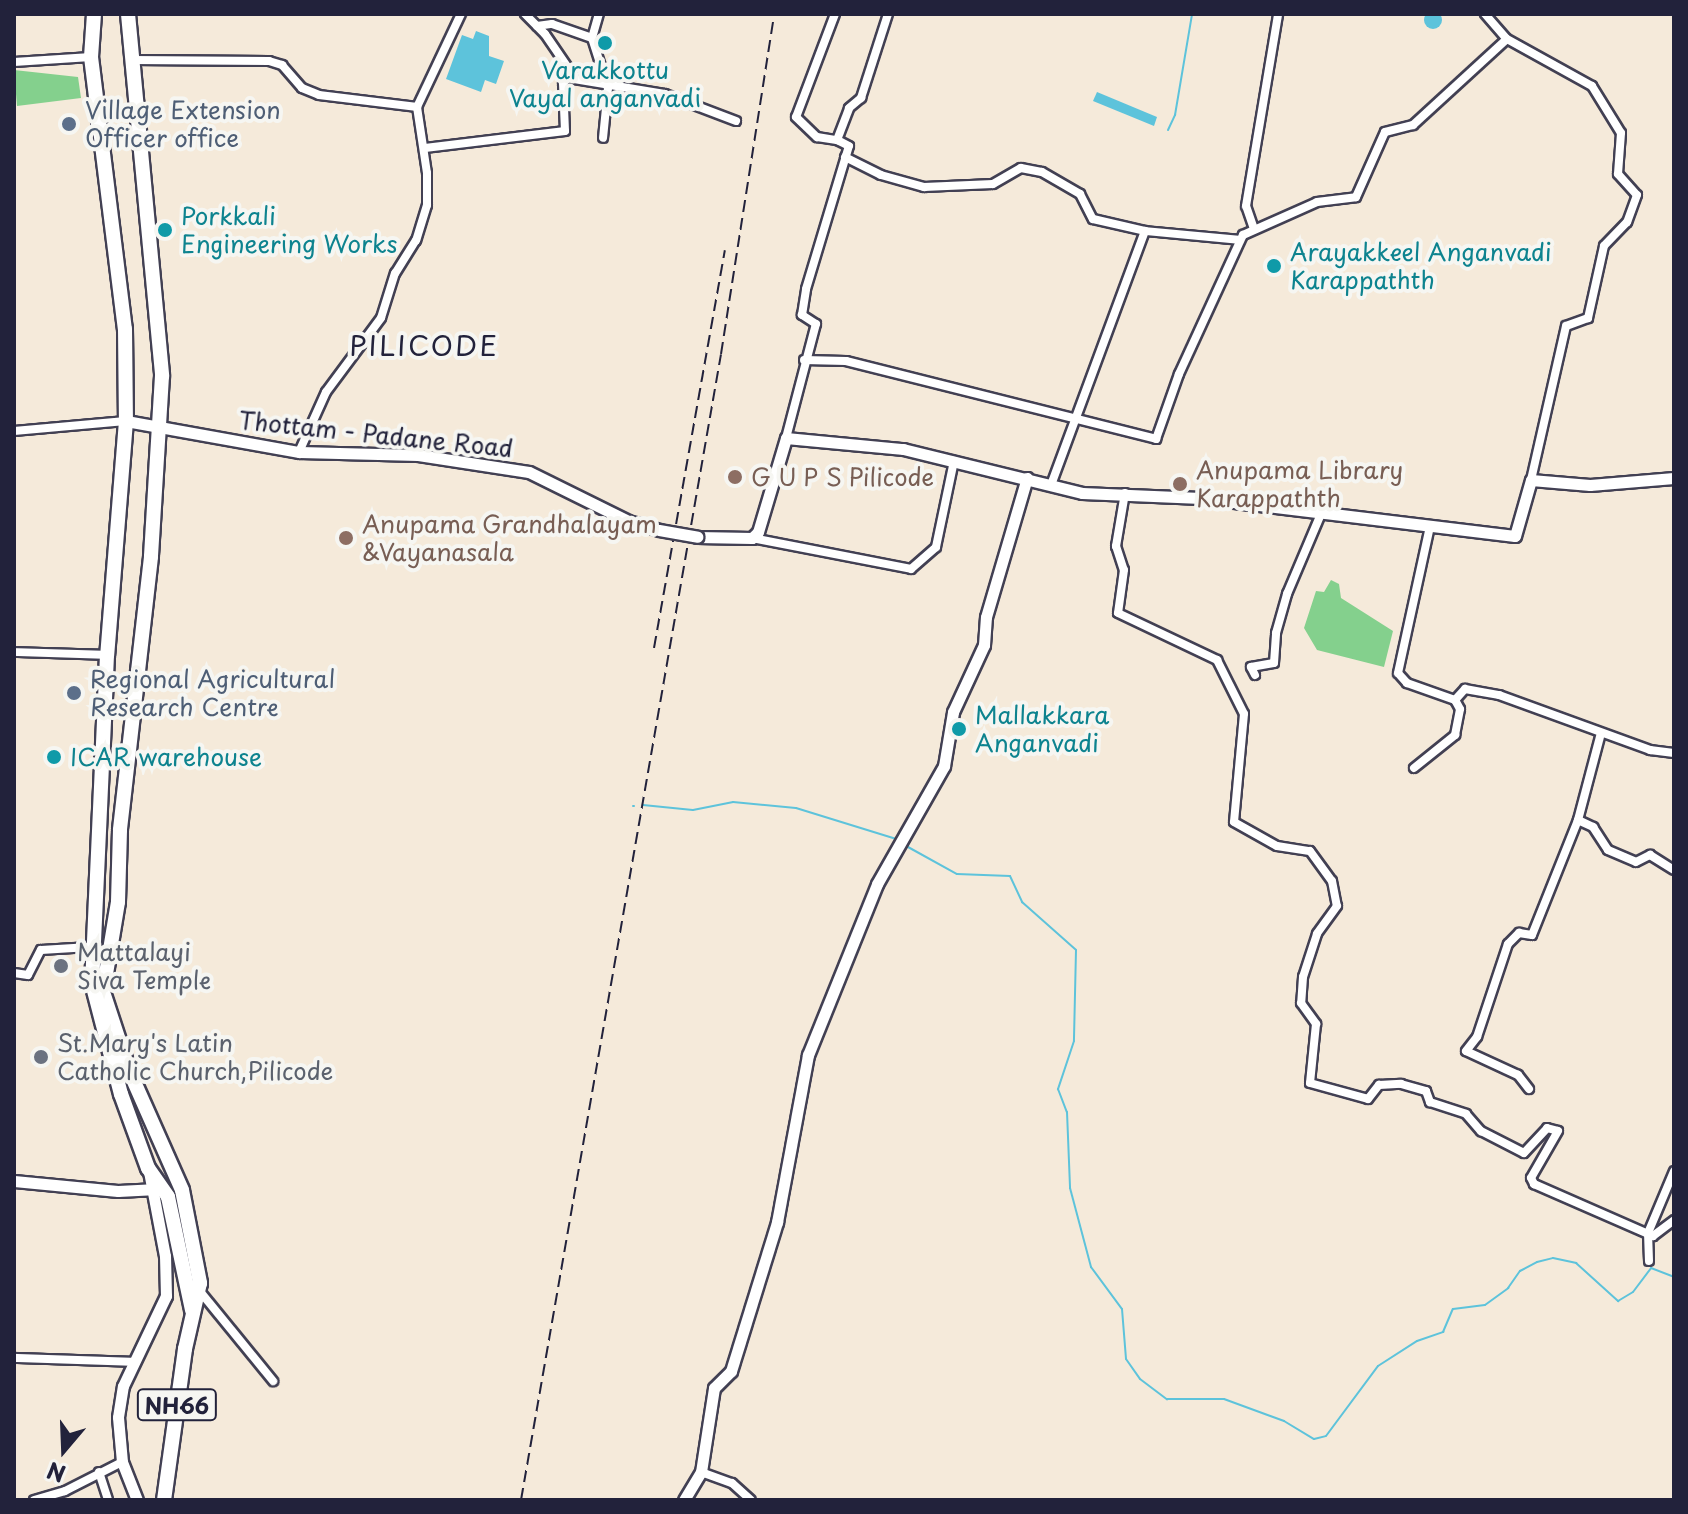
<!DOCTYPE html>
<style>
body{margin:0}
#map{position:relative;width:1688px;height:1514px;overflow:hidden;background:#f5eada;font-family:"Playpen Sans",sans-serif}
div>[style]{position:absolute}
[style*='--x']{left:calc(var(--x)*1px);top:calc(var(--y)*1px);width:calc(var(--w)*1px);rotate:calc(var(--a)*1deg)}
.green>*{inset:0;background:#84d08d}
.water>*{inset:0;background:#5dc3db}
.round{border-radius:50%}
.stream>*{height:2px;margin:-1px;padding:0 1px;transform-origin:1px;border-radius:1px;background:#5dc3db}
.roads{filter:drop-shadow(2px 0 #424053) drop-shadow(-2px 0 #424053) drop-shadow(0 2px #424053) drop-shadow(0 -2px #424053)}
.street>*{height:8px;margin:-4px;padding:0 4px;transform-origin:4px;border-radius:4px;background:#fff}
.secondary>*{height:11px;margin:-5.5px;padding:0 5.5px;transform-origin:5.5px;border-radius:5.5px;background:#fff}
.highway>*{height:14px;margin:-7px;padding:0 7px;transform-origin:7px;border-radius:7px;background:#fff}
.rail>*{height:2px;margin-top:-1px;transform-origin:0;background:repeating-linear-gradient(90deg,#22223b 0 12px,transparent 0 18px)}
.bridges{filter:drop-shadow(2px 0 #424053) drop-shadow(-2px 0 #424053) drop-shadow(0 2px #424053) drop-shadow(0 -2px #424053)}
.secondary-bridge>*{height:11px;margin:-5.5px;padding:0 5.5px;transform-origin:5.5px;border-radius:5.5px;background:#fff}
.dots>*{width:22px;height:22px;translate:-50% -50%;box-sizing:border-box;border:4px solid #f6f6f2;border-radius:50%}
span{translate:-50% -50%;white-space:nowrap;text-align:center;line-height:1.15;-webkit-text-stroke:8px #f6f6f2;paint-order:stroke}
.shield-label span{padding:2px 6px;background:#f6f6f2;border:2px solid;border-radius:6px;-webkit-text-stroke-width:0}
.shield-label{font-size:22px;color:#22223b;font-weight:700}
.culture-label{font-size:24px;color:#0d838f}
.left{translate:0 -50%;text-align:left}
.service-label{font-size:24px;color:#4e5e75}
.street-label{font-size:24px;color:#22223b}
.education-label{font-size:24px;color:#785e54}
.worship-label{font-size:24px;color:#5b616d}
.quarter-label{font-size:28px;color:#22223b;letter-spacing:2px}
.frame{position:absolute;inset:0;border:16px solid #22223b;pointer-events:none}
.north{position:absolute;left:24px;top:1410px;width:80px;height:80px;-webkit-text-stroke:6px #f6f6f2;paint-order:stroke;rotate:199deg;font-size:22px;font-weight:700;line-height:32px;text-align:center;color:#22223b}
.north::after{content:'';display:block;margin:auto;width:28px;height:36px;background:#22223b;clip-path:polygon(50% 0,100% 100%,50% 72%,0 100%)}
</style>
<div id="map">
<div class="green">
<div style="clip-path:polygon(14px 70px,78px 77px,81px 98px,17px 106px)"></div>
<div style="clip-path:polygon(1331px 580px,1339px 584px,1341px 598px,1393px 631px,1384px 667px,1317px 650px,1304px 628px,1316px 591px,1324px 592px)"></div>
</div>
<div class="water">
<div class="round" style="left:1424px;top:11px;width:18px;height:18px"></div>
<div style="clip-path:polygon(476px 31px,489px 36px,489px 56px,504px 61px,496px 84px,485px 80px,481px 92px,446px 79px,462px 35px,473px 39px)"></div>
<div style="clip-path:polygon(1097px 92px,1157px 117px,1154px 126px,1093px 101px)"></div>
</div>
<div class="stream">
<div style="--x:1168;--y:130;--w:17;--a:-65"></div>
<div style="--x:1175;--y:115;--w:102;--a:-80.4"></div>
<div style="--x:643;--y:805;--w:50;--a:5.7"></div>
<div style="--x:693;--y:810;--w:41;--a:-11.3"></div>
<div style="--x:733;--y:802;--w:63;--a:5.4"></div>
<div style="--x:796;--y:808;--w:105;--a:17.2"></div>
<div style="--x:633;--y:806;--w:1;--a:0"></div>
<div style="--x:908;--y:847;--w:56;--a:28.9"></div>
<div style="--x:957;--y:874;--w:53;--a:2.2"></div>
<div style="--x:1010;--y:876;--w:29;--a:65"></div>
<div style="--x:1022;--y:902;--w:72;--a:41.6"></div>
<div style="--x:1076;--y:950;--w:91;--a:91.3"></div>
<div style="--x:1074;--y:1041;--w:51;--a:108.4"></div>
<div style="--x:1058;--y:1089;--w:25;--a:69"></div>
<div style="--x:1067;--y:1112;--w:76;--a:87.7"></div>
<div style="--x:1070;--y:1188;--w:82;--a:75.1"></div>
<div style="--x:1091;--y:1267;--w:52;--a:53.6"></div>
<div style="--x:1122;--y:1309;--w:50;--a:85.4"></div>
<div style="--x:1126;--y:1359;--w:24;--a:55"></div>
<div style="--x:1140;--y:1379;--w:34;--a:37"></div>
<div style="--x:1167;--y:1399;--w:57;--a:0"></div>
<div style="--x:1224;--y:1399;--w:64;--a:20.1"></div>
<div style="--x:1284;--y:1421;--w:35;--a:31"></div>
<div style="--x:1314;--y:1439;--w:12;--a:-14"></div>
<div style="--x:1326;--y:1436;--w:87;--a:-53.4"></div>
<div style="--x:1378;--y:1366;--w:46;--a:-32.7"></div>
<div style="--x:1417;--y:1341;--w:28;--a:-19"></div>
<div style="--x:1443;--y:1332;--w:25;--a:-67"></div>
<div style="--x:1453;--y:1309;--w:32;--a:-7"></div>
<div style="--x:1485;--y:1305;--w:29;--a:-36"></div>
<div style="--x:1508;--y:1288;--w:21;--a:-55"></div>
<div style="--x:1520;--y:1271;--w:19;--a:-28"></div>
<div style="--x:1537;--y:1262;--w:16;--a:-14"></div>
<div style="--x:1553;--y:1258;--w:24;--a:12"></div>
<div style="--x:1576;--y:1263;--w:57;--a:42.1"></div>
<div style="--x:1618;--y:1301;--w:17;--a:-31"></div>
<div style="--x:1633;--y:1292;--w:30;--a:-53"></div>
<div style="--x:1651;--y:1268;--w:25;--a:21"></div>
</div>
<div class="roads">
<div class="street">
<div style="--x:525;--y:14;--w:28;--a:45"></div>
<div style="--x:545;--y:34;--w:53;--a:55.7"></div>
<div style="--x:835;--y:14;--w:110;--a:110.7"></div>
<div style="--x:796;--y:117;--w:29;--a:44"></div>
<div style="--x:817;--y:137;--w:20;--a:9"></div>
<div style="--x:1485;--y:14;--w:33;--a:49"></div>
<div style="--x:1507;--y:39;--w:97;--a:28.9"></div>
<div style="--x:1592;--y:86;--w:55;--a:58.3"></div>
<div style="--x:1621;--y:133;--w:41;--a:94.2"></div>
<div style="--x:1618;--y:174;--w:28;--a:48"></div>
<div style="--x:1637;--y:195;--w:29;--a:110"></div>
<div style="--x:1627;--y:222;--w:33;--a:134"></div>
<div style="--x:1604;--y:246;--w:74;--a:102.5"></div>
<div style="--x:1588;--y:318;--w:23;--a:160"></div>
<div style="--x:1566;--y:326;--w:158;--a:102.8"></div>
<div style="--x:537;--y:26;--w:15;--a:-8"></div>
<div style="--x:552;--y:24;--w:42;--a:19.3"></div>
<div style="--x:592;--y:38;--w:52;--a:72.3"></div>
<div style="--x:608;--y:88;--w:50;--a:95.7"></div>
<div style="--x:592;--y:38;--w:25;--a:-74"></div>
<div style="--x:132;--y:60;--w:137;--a:0.4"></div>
<div style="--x:269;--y:61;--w:14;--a:17"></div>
<div style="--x:282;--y:65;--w:30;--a:49"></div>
<div style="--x:302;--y:88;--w:18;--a:22"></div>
<div style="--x:319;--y:95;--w:99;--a:7"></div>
<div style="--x:417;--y:107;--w:67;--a:81.4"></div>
<div style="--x:427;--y:173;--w:32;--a:90"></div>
<div style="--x:427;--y:205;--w:37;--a:107"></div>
<div style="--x:416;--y:240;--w:39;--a:122"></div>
<div style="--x:395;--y:273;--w:47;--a:107.3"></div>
<div style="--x:381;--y:318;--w:92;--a:126.6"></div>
<div style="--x:326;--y:392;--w:66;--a:114.2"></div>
<div style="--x:14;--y:62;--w:77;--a:-3.7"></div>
<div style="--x:417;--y:107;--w:103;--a:-64.7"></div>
<div style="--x:425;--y:148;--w:141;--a:-6.9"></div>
<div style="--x:565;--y:131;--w:48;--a:-92.4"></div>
<div style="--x:563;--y:83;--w:7;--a:-45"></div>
<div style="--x:568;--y:78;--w:98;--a:9.4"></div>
<div style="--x:665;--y:94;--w:76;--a:20.8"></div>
<div style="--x:845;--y:157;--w:40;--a:26.6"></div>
<div style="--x:881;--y:175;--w:45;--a:15.6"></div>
<div style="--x:924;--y:187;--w:69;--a:-2.5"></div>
<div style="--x:993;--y:184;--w:32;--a:-30"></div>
<div style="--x:1021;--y:168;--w:21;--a:11"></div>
<div style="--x:1042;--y:172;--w:44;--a:30.1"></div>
<div style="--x:1080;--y:194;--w:28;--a:63"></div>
<div style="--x:1093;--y:219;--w:53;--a:13"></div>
<div style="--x:1254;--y:229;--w:24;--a:-109"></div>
<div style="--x:1246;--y:206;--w:195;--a:-80.5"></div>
<div style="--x:804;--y:360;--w:42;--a:1.4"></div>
<div style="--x:846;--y:361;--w:320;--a:14.1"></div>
<div style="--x:1156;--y:439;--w:69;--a:-70.5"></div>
<div style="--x:1179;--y:374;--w:153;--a:-65.3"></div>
<div style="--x:1243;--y:235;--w:81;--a:-24"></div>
<div style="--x:1317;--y:202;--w:39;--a:-7"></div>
<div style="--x:1356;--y:197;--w:71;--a:-66"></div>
<div style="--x:1385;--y:132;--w:29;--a:-14"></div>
<div style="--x:1413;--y:125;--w:127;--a:-42.5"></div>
<div style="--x:14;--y:431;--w:112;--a:-5.1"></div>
<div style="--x:786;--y:438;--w:118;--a:-75.3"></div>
<div style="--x:816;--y:324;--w:17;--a:-147"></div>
<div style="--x:802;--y:315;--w:26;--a:-81"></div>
<div style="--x:806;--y:289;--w:149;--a:-73.3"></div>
<div style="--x:849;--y:146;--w:13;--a:-153"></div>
<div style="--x:837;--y:140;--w:34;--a:-69"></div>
<div style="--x:849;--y:108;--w:16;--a:-40"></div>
<div style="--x:861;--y:98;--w:88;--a:-72.2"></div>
<div style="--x:1051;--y:485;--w:271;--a:-69.7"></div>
<div style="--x:1145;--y:231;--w:95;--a:5.4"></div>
<div style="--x:1125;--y:493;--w:54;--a:99.6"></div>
<div style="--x:1116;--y:546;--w:25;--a:72"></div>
<div style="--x:1124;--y:570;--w:43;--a:97.9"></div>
<div style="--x:1118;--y:613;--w:110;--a:25.4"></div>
<div style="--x:1217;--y:660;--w:60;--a:63.4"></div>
<div style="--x:1244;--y:714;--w:108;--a:95.3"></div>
<div style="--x:1234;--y:822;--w:49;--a:29.2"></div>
<div style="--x:1277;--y:846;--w:33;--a:9"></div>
<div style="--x:1310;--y:851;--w:37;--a:54"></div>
<div style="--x:1332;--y:881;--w:25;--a:79"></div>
<div style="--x:1337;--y:906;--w:34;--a:126"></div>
<div style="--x:1317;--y:934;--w:45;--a:108"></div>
<div style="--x:1303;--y:977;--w:26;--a:94"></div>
<div style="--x:1301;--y:1003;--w:26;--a:54"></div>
<div style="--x:1316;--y:1024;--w:59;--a:95.8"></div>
<div style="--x:1310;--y:1083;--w:60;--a:15.4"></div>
<div style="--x:1368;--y:1099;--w:18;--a:-52"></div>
<div style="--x:1379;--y:1085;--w:22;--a:-3"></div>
<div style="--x:1401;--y:1084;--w:26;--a:16"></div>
<div style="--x:1426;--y:1091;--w:12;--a:70"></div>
<div style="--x:1430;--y:1102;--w:38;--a:18"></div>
<div style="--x:1466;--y:1114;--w:23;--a:49"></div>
<div style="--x:1481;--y:1131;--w:48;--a:27.1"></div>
<div style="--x:1524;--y:1153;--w:34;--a:-47"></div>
<div style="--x:1547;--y:1128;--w:11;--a:15"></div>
<div style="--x:1558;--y:1131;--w:54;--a:119.9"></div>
<div style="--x:1531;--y:1178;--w:7;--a:63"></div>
<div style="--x:1534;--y:1184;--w:130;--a:23.6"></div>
<div style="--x:1653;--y:1236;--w:26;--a:-37"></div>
<div style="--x:752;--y:538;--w:162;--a:11"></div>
<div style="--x:911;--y:569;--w:33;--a:-41"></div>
<div style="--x:936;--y:547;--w:88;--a:-78.2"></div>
<div style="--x:14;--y:652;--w:93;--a:1.8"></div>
<div style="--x:1255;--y:675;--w:9;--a:-117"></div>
<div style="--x:1251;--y:667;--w:23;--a:-10"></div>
<div style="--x:1274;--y:663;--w:30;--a:-86"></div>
<div style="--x:1276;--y:633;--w:41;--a:-74.2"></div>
<div style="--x:1287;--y:594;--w:87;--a:-67"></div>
<div style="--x:1455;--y:700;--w:15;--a:-48"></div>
<div style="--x:1465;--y:689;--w:35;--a:10"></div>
<div style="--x:1499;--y:695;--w:161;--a:20"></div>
<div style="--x:1650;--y:750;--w:24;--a:7"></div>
<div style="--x:1414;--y:768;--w:53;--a:-38.8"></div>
<div style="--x:1455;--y:735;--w:26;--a:-79"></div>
<div style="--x:1460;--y:709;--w:10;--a:-119"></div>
<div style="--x:1455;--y:700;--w:51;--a:-160.5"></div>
<div style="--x:1407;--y:683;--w:13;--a:-132"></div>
<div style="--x:1398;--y:673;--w:150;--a:-77.7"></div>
<div style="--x:1578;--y:820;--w:90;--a:-75.2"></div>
<div style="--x:14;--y:973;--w:14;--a:8"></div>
<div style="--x:28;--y:975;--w:28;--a:-63"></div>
<div style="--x:41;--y:950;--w:49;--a:-3.5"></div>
<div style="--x:1529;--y:1089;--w:18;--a:-128"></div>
<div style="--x:1518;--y:1075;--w:57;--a:-155.2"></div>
<div style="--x:1466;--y:1051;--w:18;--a:-52"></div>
<div style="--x:1477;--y:1037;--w:98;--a:-71.6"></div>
<div style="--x:1508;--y:944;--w:16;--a:-45"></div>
<div style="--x:1519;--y:933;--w:13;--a:9"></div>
<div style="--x:1532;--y:935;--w:124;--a:-68.2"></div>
<div style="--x:1578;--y:820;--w:17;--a:25"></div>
<div style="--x:1593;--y:827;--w:27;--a:57"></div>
<div style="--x:1608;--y:850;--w:30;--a:23"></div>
<div style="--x:1636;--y:862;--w:16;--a:-27"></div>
<div style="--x:1650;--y:855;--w:28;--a:32"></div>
<div style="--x:1649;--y:1261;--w:28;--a:-92"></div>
<div style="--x:1648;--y:1233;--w:67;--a:-67.2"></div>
<div style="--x:198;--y:1289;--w:119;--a:50.8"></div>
<div style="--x:14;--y:1358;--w:120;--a:1.9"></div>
<div style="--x:99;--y:1472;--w:29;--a:72"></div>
<div style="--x:701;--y:1472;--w:33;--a:20"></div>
<div style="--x:732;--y:1483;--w:25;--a:42"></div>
<div style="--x:34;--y:1500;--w:32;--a:-16"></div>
<div style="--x:65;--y:1491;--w:64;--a:-27"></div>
</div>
<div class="secondary">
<div style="--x:126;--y:421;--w:176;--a:10.2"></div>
<div style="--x:299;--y:452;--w:119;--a:1.4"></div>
<div style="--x:418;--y:455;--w:112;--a:8.7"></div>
<div style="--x:529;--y:472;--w:110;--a:26.3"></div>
<div style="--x:628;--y:521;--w:32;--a:16"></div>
<div style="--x:697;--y:537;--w:55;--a:1"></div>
<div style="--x:752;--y:538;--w:8;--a:-45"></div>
<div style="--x:758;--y:532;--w:98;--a:-73.4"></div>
<div style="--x:786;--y:438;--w:118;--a:5.4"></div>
<div style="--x:903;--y:449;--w:184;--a:13.8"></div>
<div style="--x:1082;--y:493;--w:119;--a:2.4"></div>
<div style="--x:1201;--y:498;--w:316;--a:6.9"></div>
<div style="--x:1515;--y:536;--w:58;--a:-74.1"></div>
<div style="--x:1531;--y:480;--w:59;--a:4.8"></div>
<div style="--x:1590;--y:485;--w:84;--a:-4.8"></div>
<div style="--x:14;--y:1181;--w:104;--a:5.5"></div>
<div style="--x:118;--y:1191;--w:34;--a:-3"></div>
<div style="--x:137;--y:1500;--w:41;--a:-111.5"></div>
<div style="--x:122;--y:1462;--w:45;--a:-95.1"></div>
<div style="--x:118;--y:1417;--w:31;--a:-81"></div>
<div style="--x:123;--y:1386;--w:100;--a:-64.5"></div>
<div style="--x:166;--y:1296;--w:40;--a:-91.4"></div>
<div style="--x:165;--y:1256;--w:86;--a:-100.7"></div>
<div style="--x:684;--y:1500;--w:33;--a:-59"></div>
<div style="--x:701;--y:1472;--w:85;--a:-81.2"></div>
<div style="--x:714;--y:1388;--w:24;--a:-45"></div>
<div style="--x:731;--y:1371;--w:156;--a:-72.8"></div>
<div style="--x:777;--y:1222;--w:170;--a:-79.5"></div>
<div style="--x:808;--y:1055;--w:184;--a:-68"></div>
<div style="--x:877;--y:884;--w:136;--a:-60.4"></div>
<div style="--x:944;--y:766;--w:55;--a:-80.5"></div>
<div style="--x:953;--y:712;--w:74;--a:-65.2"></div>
<div style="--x:984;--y:645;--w:28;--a:-86"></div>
<div style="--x:986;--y:617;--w:145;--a:-73.6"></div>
</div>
<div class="highway">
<div style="--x:94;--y:14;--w:43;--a:94"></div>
<div style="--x:91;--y:57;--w:274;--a:82.9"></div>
<div style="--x:125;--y:329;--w:92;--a:89.4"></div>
<div style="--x:126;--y:421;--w:235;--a:94.6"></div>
<div style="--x:107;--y:655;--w:328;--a:92.6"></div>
<div style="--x:92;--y:983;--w:115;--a:75.4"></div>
<div style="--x:121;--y:1094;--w:79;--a:70"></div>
<div style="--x:148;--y:1168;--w:35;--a:55"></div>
<div style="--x:168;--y:1197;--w:116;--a:78"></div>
<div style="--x:128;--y:14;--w:364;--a:84.6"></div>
<div style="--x:162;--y:376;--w:181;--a:93.5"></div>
<div style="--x:151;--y:557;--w:275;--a:96.5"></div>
<div style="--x:120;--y:830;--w:72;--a:91.6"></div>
<div style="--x:118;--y:902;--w:91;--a:99.5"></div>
<div style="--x:103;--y:992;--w:80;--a:71.8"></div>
<div style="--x:128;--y:1068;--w:133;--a:66.1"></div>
<div style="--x:182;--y:1190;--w:95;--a:79"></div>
<div style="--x:200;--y:1283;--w:68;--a:102.8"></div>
<div style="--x:185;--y:1349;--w:152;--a:97.9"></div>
</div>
</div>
<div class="rail">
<div style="--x:654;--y:648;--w:404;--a:-79.9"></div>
<div style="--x:521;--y:1500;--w:1163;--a:-80.1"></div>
<div style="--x:721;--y:354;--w:344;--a:-81.1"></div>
</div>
<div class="bridges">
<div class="secondary-bridge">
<div style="--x:659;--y:530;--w:39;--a:10"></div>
</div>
</div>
<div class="dots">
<div style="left:605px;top:43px;background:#0f9aa8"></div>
<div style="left:69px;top:124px;background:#5c6f8a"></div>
<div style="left:165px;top:230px;background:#0f9aa8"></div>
<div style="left:1274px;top:266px;background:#0f9aa8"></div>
<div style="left:735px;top:477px;background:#8d6e63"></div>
<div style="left:1180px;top:484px;background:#8d6e63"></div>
<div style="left:346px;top:538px;background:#8d6e63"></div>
<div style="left:74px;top:693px;background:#5c6f8a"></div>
<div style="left:959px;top:729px;background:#0f9aa8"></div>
<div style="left:54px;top:757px;background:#0f9aa8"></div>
<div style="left:61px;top:966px;background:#6b7280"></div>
<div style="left:41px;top:1057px;background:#6b7280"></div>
</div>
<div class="shield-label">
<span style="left:177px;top:1405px">NH66</span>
</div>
<div class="culture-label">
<span style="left:605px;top:84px">Varakkottu<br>Vayal anganvadi</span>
<span class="left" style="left:181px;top:230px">Porkkali<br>Engineering Works</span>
<span class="left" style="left:1290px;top:266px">Arayakkeel Anganvadi<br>Karappathth</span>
<span class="left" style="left:975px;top:729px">Mallakkara<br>Anganvadi</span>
<span class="left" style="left:70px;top:757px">ICAR warehouse</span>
</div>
<div class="service-label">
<span class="left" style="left:85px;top:124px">Village Extension<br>Officer office</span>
<span class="left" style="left:90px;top:693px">Regional Agricultural<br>Research Centre</span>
</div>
<div class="street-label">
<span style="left:376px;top:434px;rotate:6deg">Thottam - Padane Road</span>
</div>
<div class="education-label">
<span class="left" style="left:1196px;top:484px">Anupama Library<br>Karappathth</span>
<span class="left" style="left:751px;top:477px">G U P S Pilicode</span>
<span class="left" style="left:362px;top:538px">Anupama Grandhalayam<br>&amp;Vayanasala</span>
</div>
<div class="worship-label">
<span class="left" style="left:77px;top:966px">Mattalayi<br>Siva Temple</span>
<span class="left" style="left:57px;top:1057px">St.Mary's Latin<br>Catholic Church,Pilicode</span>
</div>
<div class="quarter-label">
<span style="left:424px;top:345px">PILICODE</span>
</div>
<div class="frame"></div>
<div class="north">N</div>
</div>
